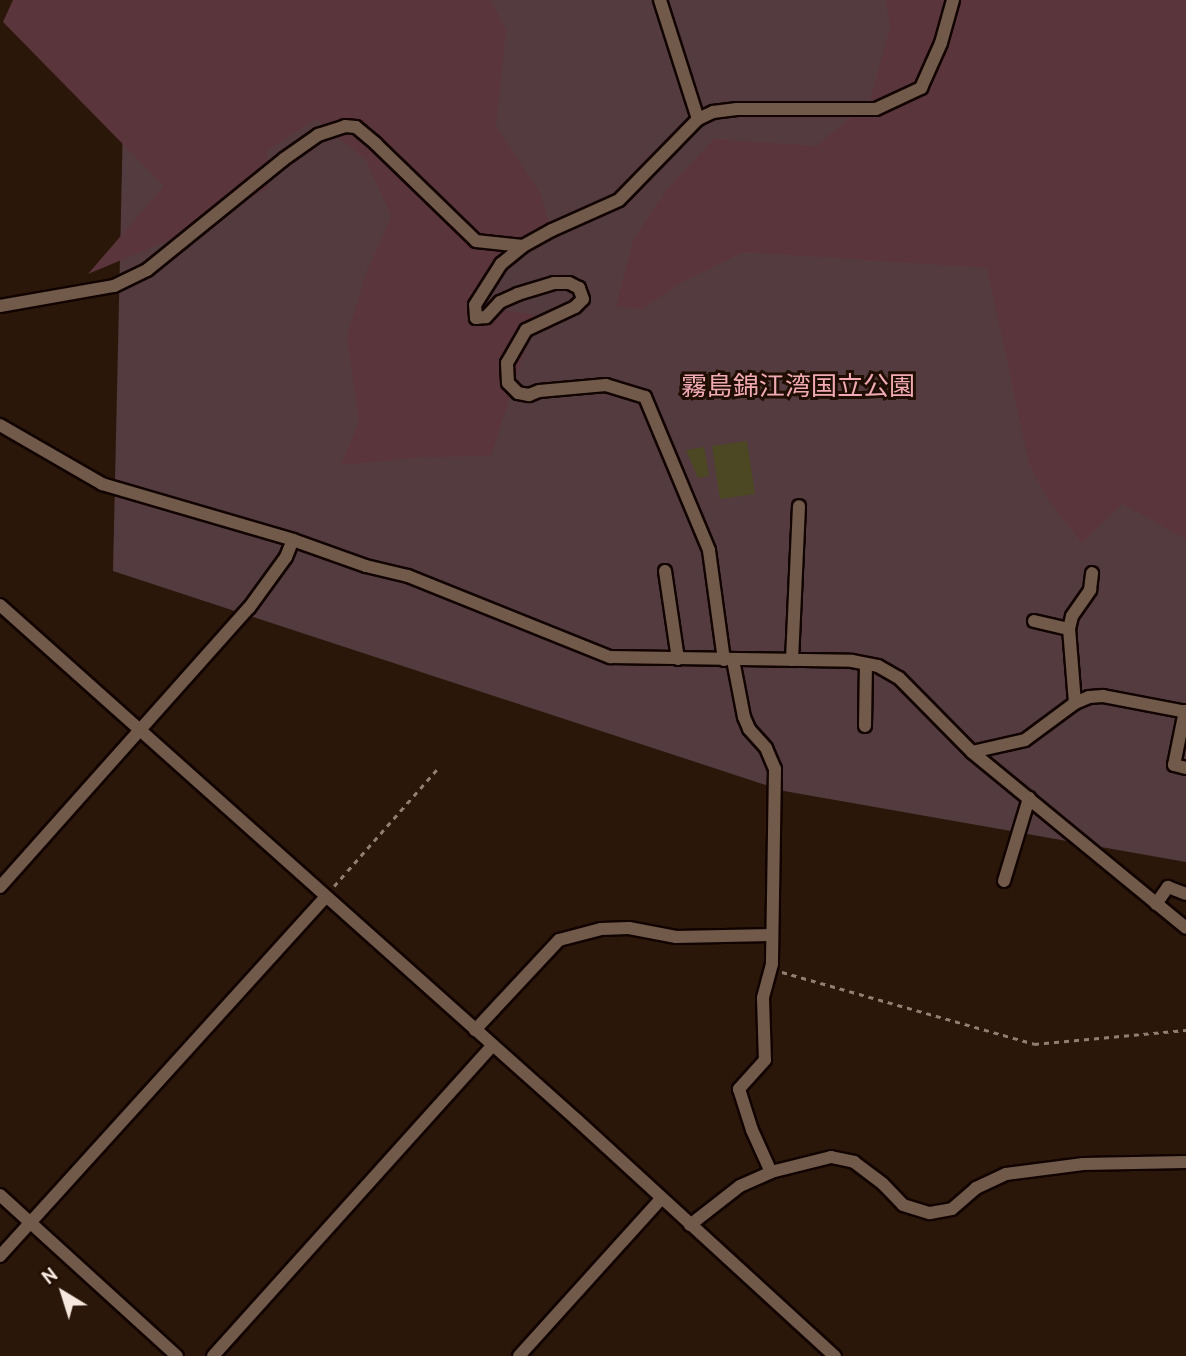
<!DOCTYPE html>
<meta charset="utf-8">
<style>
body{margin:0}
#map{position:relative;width:1186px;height:1356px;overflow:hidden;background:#2a1709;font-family:Cabin,"Noto Sans JP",sans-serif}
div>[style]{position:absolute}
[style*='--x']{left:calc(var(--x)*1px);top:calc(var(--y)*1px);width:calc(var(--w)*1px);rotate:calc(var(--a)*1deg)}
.green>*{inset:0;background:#543b3f}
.forest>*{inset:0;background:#5b353c}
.water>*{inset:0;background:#4b4823}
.path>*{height:2.5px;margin-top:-1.25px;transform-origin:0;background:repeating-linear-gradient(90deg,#8f7e73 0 5px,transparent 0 10px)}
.roads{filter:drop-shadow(2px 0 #110300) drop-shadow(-2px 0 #110300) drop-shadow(0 2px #110300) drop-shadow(0 -2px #110300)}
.street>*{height:12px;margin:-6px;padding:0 6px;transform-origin:6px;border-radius:6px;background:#715a4a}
span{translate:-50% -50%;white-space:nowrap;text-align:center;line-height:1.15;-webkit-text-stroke:6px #200e02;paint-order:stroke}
.park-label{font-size:26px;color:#f1aab5}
.north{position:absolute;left:28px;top:1258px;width:70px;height:70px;-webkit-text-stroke:5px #200e02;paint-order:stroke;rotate:322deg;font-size:19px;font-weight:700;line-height:28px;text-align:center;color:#f6e8df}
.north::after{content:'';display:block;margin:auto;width:24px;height:32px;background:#f6e8df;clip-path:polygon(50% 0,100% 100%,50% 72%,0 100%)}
</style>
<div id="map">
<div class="green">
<div style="clip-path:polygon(167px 0,1186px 0,1186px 862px,784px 791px,113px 571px,123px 122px)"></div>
</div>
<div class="forest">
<div style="clip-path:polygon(13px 0,491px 0,506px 30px,496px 126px,540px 193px,552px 232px,510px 265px,478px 306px,536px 315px,491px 456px,426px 457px,341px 465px,359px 422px,347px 336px,366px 274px,391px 216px,366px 160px,316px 119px,267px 150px,268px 188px,174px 238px,88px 274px,164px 186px,3px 22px)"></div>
<div style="clip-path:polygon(886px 0,1186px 0,1186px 539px,1122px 504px,1082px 543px,1048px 500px,1029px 463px,987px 268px,744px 252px,681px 283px,642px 309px,616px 306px,633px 241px,666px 190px,714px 139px,817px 146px,870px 101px,890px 27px)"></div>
</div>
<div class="water">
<div style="clip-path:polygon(747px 441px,755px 494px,720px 499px,712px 446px)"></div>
<div style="clip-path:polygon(704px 447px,709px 476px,698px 478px,686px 450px)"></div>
</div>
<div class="path">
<div style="--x:334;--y:886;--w:157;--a:-48.6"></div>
<div style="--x:782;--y:972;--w:262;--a:15.9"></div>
<div style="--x:1034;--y:1044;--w:153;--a:-5.3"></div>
</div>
<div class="roads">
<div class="street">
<div style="--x:660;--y:0;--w:125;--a:72.3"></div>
<div style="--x:0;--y:306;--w:116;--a:-10"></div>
<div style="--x:114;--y:286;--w:37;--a:-26"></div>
<div style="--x:147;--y:270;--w:176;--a:-39"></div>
<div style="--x:284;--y:159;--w:42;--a:-35.2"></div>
<div style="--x:318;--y:135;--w:28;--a:-18"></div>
<div style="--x:345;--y:126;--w:11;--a:5"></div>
<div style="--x:356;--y:127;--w:26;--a:40"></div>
<div style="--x:376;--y:144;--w:139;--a:44.1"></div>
<div style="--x:476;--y:241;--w:47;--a:6.1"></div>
<div style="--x:0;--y:425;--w:118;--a:30"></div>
<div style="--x:102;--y:484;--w:199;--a:16.3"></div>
<div style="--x:293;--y:540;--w:77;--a:19.6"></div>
<div style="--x:366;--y:566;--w:43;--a:13.4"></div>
<div style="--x:408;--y:576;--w:218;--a:21.9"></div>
<div style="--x:610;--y:657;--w:242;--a:0.9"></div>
<div style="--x:852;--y:661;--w:26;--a:11"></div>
<div style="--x:878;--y:666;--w:24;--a:30"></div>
<div style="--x:899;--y:678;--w:104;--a:45.4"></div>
<div style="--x:972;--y:752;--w:277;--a:39.4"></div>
<div style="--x:665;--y:571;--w:89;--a:81.6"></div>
<div style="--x:0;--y:605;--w:773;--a:41.75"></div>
<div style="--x:577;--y:1120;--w:350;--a:42.5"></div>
<div style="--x:1034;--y:621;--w:36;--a:13"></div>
<div style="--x:724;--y:660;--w:111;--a:-97.8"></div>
<div style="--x:709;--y:550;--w:166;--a:-112.7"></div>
<div style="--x:645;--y:397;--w:41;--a:-162.9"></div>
<div style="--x:606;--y:385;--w:67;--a:174.9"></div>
<div style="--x:539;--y:391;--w:11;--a:158"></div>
<div style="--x:529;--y:395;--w:11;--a:-170"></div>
<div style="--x:518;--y:393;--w:14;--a:-135"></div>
<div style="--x:508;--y:383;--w:20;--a:-93"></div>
<div style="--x:507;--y:363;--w:38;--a:-60"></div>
<div style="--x:526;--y:330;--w:54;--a:-25.1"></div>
<div style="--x:575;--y:307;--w:11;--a:-45"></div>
<div style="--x:583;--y:299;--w:12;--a:-110"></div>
<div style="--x:579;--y:288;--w:11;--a:-153"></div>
<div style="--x:569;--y:283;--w:15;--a:180"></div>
<div style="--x:554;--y:283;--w:38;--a:163"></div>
<div style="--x:518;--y:294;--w:20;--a:156"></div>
<div style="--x:500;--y:302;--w:21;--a:133"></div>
<div style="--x:486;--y:317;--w:10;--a:174"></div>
<div style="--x:476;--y:318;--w:13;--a:-94"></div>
<div style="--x:475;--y:305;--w:49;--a:-57.6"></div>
<div style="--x:501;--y:264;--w:28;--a:-39"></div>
<div style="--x:523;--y:246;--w:33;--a:-29"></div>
<div style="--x:552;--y:230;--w:73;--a:-24.1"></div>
<div style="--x:619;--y:200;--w:113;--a:-45.7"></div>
<div style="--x:698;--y:119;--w:17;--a:-25"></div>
<div style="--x:713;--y:112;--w:24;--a:-7"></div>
<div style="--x:737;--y:109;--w:139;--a:0"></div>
<div style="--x:876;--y:109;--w:50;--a:-25"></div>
<div style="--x:921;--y:88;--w:49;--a:-66"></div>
<div style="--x:941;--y:43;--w:45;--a:-74.4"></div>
<div style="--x:733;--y:660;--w:58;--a:79.1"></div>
<div style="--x:744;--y:717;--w:13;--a:67"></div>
<div style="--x:749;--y:729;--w:25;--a:48"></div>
<div style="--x:766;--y:748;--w:23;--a:67"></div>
<div style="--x:775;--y:769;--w:195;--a:90.9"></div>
<div style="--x:772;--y:964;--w:35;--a:105"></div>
<div style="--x:763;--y:998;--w:62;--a:88.2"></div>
<div style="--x:765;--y:1060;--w:39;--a:132"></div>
<div style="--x:739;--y:1089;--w:43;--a:72.4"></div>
<div style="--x:752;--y:1130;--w:46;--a:65.7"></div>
<div style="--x:792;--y:660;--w:154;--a:-87.4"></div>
<div style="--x:1075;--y:703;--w:74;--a:-94.6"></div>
<div style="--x:1069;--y:629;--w:13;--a:-77"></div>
<div style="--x:1072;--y:616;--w:32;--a:-55"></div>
<div style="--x:1090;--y:590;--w:17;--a:-83"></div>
<div style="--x:1185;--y:711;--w:55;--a:101.5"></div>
<div style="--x:1174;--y:765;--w:12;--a:14"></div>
<div style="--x:865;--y:726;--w:62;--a:-89.1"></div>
<div style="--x:972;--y:752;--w:54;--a:-12.8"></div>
<div style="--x:1025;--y:740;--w:62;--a:-36.5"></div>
<div style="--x:1075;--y:703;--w:15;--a:-23"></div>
<div style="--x:1089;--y:697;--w:14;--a:-4"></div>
<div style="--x:1103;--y:696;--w:85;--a:10.9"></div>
<div style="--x:1004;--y:881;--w:87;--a:-73.2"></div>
<div style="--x:0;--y:887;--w:374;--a:-48.3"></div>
<div style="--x:249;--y:608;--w:63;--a:-54"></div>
<div style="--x:286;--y:557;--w:18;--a:-68"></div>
<div style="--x:1156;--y:904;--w:21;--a:-55"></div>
<div style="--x:1168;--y:887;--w:19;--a:21"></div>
<div style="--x:475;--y:1030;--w:123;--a:-47"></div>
<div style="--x:559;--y:940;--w:43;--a:-14.7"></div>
<div style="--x:601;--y:929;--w:28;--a:-2"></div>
<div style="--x:629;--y:928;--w:48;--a:10.8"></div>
<div style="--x:676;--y:937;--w:96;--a:-1.2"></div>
<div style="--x:0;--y:1195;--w:239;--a:42.3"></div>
<div style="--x:690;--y:1225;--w:63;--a:-38"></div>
<div style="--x:740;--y:1186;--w:34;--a:-24"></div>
<div style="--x:771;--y:1172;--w:62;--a:-14"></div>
<div style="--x:831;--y:1157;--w:24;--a:12"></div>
<div style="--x:854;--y:1162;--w:36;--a:37"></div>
<div style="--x:883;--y:1184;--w:29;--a:46"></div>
<div style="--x:903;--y:1205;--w:28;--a:17"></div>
<div style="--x:930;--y:1213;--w:22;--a:-10"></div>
<div style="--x:952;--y:1209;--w:32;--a:-41"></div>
<div style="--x:976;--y:1188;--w:33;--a:-25"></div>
<div style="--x:1006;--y:1174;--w:78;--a:-7.4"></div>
<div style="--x:1083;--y:1164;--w:103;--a:-1.1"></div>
<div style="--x:0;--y:1256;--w:484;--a:-47.8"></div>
<div style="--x:213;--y:1356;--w:417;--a:-48"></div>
<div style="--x:519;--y:1356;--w:212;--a:-47.9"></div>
</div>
</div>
<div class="park-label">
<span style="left:798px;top:387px">霧島錦江湾国立公園</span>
</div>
<div class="north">N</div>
</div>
